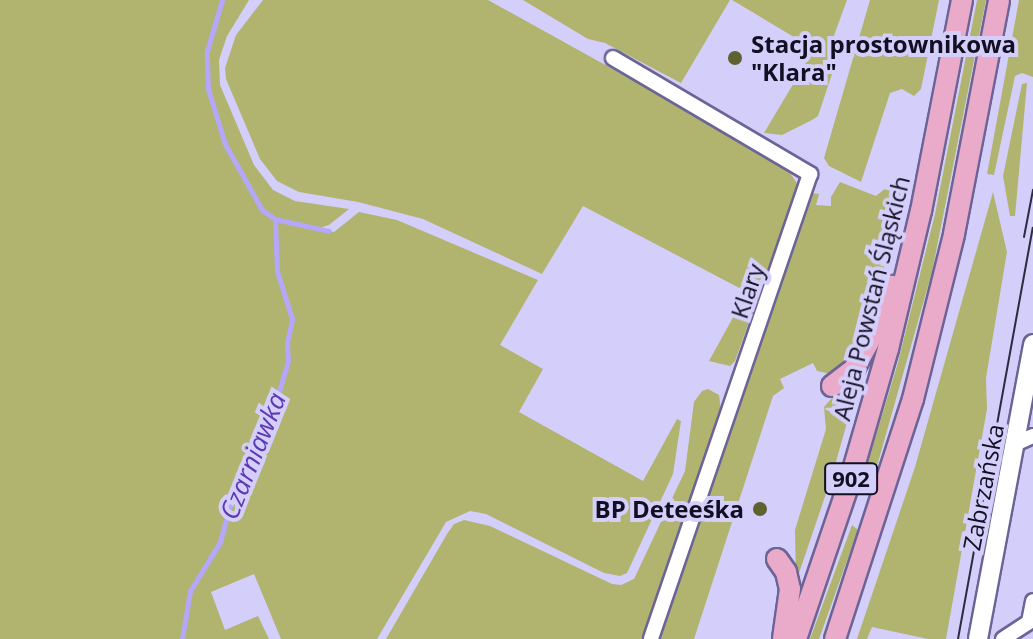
<!DOCTYPE html>
<meta charset="utf-8">
<style>
body{margin:0}
#map{position:relative;width:1033px;height:639px;overflow:hidden;background:#d4cefb;font-family:"Open Sans",sans-serif}
div>[style]{position:absolute}
[style*='--x']{left:calc(var(--x)*1px);top:calc(var(--y)*1px);width:calc(var(--w)*1px);rotate:calc(var(--a)*1deg)}
.green>*{inset:0;background:#b1b46e}
.stream>*{height:5px;margin:-2.5px;padding:0 2.5px;transform-origin:2.5px;border-radius:2.5px;background:#b5a7fb}
.roads{filter:drop-shadow(2px 0 #6c6496) drop-shadow(-2px 0 #6c6496) drop-shadow(0 2px #6c6496) drop-shadow(0 -2px #6c6496)}
.street>*{height:14px;margin:-7px;padding:0 7px;transform-origin:7px;border-radius:7px;background:#fff}
.secondary>*{height:18px;margin:-9px;padding:0 9px;transform-origin:9px;border-radius:9px;background:#fff}
.primary>*{height:20px;margin:-10px;padding:0 10px;transform-origin:10px;border-radius:10px;background:#eaaaca}
.tram>*{height:2px;margin:-1px;padding:0 1px;transform-origin:1px;border-radius:1px;background:#2e2b41}
.dots>*{width:22px;height:22px;translate:-50% -50%;box-sizing:border-box;border:4px solid #d4cefb;border-radius:50%}
span{translate:-50% -50%;white-space:nowrap;text-align:center;line-height:1.15;-webkit-text-stroke:8px #d4cefb;paint-order:stroke}
.shield-label span{padding:2px 6px;background:#d4cefb;border:2px solid;border-radius:6px;-webkit-text-stroke-width:0}
.shield-label{font-size:22px;color:#120f22;font-weight:700}
.poi-label{font-size:24px;color:#120f22;font-weight:700}
.left{translate:0 -50%;text-align:left}
.right{translate:-100% -50%;text-align:right}
.street-label{font-size:24px;color:#120f22}
.water-label{font-size:26px;color:#5d39b1;font-style:italic}
</style>
<div id="map">
<div class="green">
<div style="clip-path:polygon(0 0,249px 0,227px 36px,219px 60px,220px 85px,254px 165px,273px 190px,295px 201px,349px 209px,329px 225px,316px 229px,334px 232px,359px 212px,397px 220px,538px 280px,500px 345px,543px 369px,519px 412px,643px 481px,677px 419px,681px 421px,673px 474px,627px 573px,620px 576px,604px 573px,486px 514px,470px 511px,446px 522px,377px 639px,281px 639px,254px 574px,211px 592px,225px 630px,258px 616px,269px 639px,0 639px)"></div>
<div style="clip-path:polygon(263px 0,488px 0,784px 164px,798px 185px,735px 361px,730px 366px,709px 361px,747px 292px,583px 206px,542px 274px,423px 219px,358px 202px,299px 192px,277px 181px,260px 159px,226px 79px,225px 68px,236px 35px)"></div>
<div style="clip-path:polygon(523px 0,730px 0,681px 83px,605px 43px,588px 39px)"></div>
<div style="clip-path:polygon(732px 0,847px 0,832px 41px,841px 47px,818px 116px,812px 120px,782px 135px,764px 133px,814px 49px)"></div>
<div style="clip-path:polygon(870px 0,939px 0,921px 89px,914px 96px,902px 89px,890px 93px,861px 182px,829px 166px,824px 158px)"></div>
<div style="clip-path:polygon(977px 0,986px 0,932px 272px,875px 473px,870px 474px,866px 468px,897px 366px,935px 214px)"></div>
<div style="clip-path:polygon(1019px 0,1033px 0,1033px 77px,1022px 73px,1015px 76px,994px 175px,987px 174px)"></div>
<div style="clip-path:polygon(1027px 83px,1015px 216px,1010px 216px,1003px 176px,1022px 84px)"></div>
<div style="clip-path:polygon(840px 182px,876px 196px,886px 188px,902px 191px,871px 325px,836px 375px,817px 371px,813px 363px,780px 379px,784px 388px,773px 396px,694px 639px,659px 639px,811px 193px,819px 194px,816px 205px,831px 206px,831px 197px)"></div>
<div style="clip-path:polygon(993px 192px,1007px 252px,986px 378px,987px 409px,946px 639px,928px 639px,872px 627px,867px 639px,857px 639px,915px 467px)"></div>
<div style="clip-path:polygon(864px 362px,832px 476px,796px 582px,795px 530px,826px 429px,824px 407px)"></div>
<div style="clip-path:polygon(708px 389px,719px 395px,721px 411px,644px 639px,386px 639px,447px 534px,454px 524px,464px 520px,490px 526px,612px 584px,621px 585px,634px 579px,685px 471px,694px 402px,702px 391px)"></div>
<div style="clip-path:polygon(852px 525px,858px 530px,819px 639px,810px 639px)"></div>
</div>
<div class="stream">
<div style="--x:275;--y:219;--w:55;--a:12.5"></div>
<div style="--x:182;--y:639;--w:49;--a:-80.5"></div>
<div style="--x:190;--y:591;--w:57;--a:-58.5"></div>
<div style="--x:220;--y:542;--w:35;--a:-75"></div>
<div style="--x:229;--y:508;--w:92;--a:-64.3"></div>
<div style="--x:269;--y:425;--w:67;--a:-73.5"></div>
<div style="--x:288;--y:361;--w:18;--a:-93"></div>
<div style="--x:287;--y:343;--w:25;--a:-78"></div>
<div style="--x:292;--y:319;--w:50;--a:-107.4"></div>
<div style="--x:277;--y:271;--w:52;--a:-92.2"></div>
<div style="--x:275;--y:219;--w:16;--a:-145"></div>
<div style="--x:262;--y:210;--w:76;--a:-119.3"></div>
<div style="--x:225;--y:144;--w:58;--a:-107.2"></div>
<div style="--x:208;--y:89;--w:38;--a:-92"></div>
<div style="--x:207;--y:51;--w:53;--a:-73.6"></div>
</div>
<div class="roads">
<div class="street">
<div style="--x:613;--y:58;--w:229;--a:30.5"></div>
<div style="--x:810;--y:174;--w:491;--a:108.9"></div>
<div style="--x:1017;--y:443;--w:17;--a:-24"></div>
<div style="--x:1003;--y:639;--w:31;--a:-33"></div>
<div style="--x:1029;--y:622;--w:21;--a:-79"></div>
</div>
<div class="secondary">
<div style="--x:978;--y:639;--w:300;--a:-79.4"></div>
</div>
<div class="primary">
<div style="--x:832;--y:386;--w:28;--a:-38"></div>
<div style="--x:854;--y:369;--w:46;--a:-61.2"></div>
<div style="--x:876;--y:329;--w:46;--a:-69.6"></div>
<div style="--x:777;--y:559;--w:16;--a:55"></div>
<div style="--x:786;--y:572;--w:17;--a:77"></div>
<div style="--x:790;--y:589;--w:50;--a:98"></div>
<div style="--x:796;--y:639;--w:171;--a:-71.2"></div>
<div style="--x:851;--y:477;--w:133;--a:-73.9"></div>
<div style="--x:888;--y:349;--w:142;--a:-76.6"></div>
<div style="--x:921;--y:211;--w:215;--a:-79"></div>
<div style="--x:835;--y:639;--w:252;--a:-72"></div>
<div style="--x:913;--y:399;--w:170;--a:-76"></div>
<div style="--x:954;--y:234;--w:238;--a:-79.1"></div>
</div>
</div>
<div class="tram">
<div style="--x:1024;--y:237;--w:48;--a:-79.2"></div>
<div style="--x:958;--y:639;--w:418;--a:-79.7"></div>
</div>
<div class="dots">
<div style="left:735px;top:58px;background:#5f612e"></div>
<div style="left:760px;top:509px;background:#5f612e"></div>
</div>
<div class="shield-label">
<span style="left:851px;top:479px">902</span>
</div>
<div class="poi-label">
<span class="left" style="left:751px;top:58px">Stacja prostownikowa<br>"Klara"</span>
<span class="right" style="left:744px;top:509px">BP Deteeśka</span>
</div>
<div class="street-label">
<span style="left:747px;top:291px;rotate:-71deg">Klary</span>
<span style="left:871px;top:298px;rotate:-76deg">Aleja Powstań Śląskich</span>
<span style="left:983px;top:487px;rotate:-79deg">Zabrzańska</span>
</div>
<div class="water-label">
<span style="left:253px;top:456px;rotate:-68deg">Czarniawka</span>
</div>
</div>
